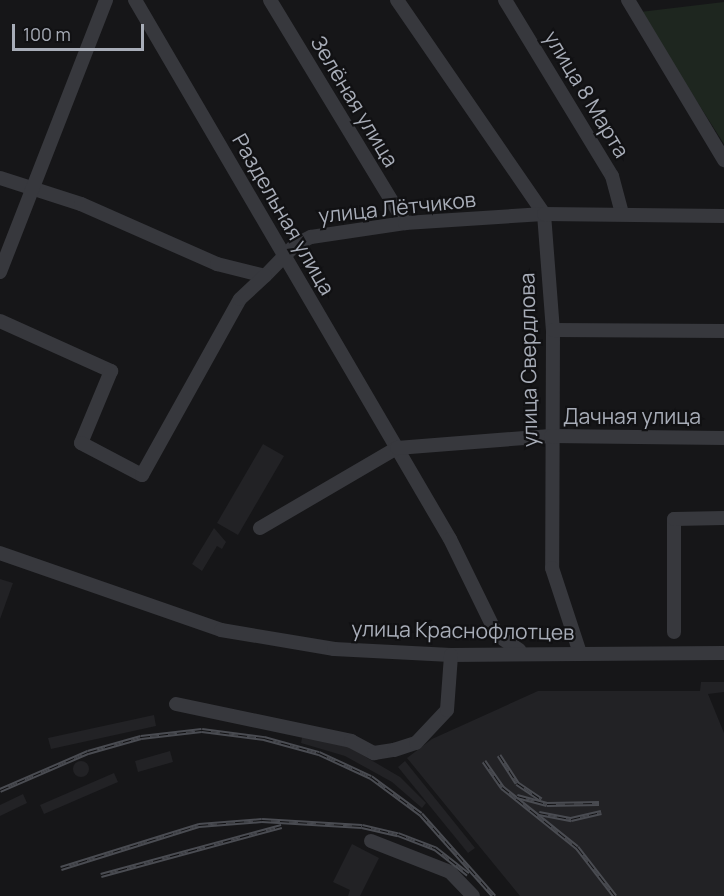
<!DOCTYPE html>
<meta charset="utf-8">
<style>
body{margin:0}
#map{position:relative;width:724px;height:896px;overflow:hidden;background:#161618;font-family:Manrope,sans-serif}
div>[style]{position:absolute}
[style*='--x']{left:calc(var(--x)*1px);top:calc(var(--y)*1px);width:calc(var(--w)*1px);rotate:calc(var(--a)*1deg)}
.built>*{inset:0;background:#222225}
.round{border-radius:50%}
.green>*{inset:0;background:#1e261f}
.minor>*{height:14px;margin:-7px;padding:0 7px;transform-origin:7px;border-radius:7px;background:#37383d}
.rail>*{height:5px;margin-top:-2.5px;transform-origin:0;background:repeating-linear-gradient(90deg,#111113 0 9px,#4a4c52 0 18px);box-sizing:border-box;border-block:2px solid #4a4c52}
span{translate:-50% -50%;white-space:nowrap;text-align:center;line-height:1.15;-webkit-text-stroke:4.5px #111113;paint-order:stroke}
.street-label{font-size:21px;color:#a8adb8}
.scale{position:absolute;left:12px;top:24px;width:132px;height:27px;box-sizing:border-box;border:3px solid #a8adb8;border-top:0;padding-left:8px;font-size:18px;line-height:21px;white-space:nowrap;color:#a8adb8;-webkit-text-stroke:4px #111113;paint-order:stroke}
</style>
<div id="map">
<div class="built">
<div style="clip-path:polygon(263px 444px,284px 456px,238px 535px,217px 523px)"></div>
<div style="clip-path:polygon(214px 528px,226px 542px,222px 549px,217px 546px,202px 571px,192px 564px)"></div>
<div style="clip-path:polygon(0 579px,13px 583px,0 619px)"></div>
<div style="clip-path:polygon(701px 682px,724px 682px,724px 692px,708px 694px,724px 733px,724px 896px,520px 896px,407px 758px,432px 739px,538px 691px,700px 691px)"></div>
<div style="clip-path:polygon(154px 715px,156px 726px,51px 749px,48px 738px)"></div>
<div style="clip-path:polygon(303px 733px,347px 746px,400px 777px,426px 803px,422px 808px,392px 782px,345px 756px,301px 743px)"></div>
<div style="clip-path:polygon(170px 751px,173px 762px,138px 772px,135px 761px)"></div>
<div class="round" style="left:73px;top:761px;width:16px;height:16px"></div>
<div style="clip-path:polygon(405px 761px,475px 848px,468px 853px,398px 767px)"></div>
<div style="clip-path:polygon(114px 773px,118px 782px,44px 814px,40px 805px)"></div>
<div style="clip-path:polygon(23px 794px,27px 803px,0 816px,0 805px)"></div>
<div style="clip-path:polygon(352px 844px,379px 858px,360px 896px,348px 896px,350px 890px,333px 882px)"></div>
</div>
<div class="green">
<div style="clip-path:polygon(724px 2px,724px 144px,640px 12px)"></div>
</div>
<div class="minor">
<div style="--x:135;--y:0;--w:624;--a:59.7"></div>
<div style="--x:450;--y:539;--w:107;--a:63.9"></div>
<div style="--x:497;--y:635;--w:27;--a:34"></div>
<div style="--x:270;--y:0;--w:261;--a:58.8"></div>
<div style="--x:397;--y:0;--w:260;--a:55.5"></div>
<div style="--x:544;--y:214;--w:116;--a:85.6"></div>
<div style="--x:553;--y:330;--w:238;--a:90.2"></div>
<div style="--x:552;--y:568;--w:89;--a:71.8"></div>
<div style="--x:505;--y:0;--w:206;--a:58.7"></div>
<div style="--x:612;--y:176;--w:38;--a:75"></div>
<div style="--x:628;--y:0;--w:187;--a:59"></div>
<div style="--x:0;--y:178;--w:85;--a:17.8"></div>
<div style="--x:81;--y:204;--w:149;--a:23.8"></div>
<div style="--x:217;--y:264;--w:49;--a:14"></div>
<div style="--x:265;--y:276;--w:43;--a:-45.9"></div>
<div style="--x:295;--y:245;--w:18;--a:-27"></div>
<div style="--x:311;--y:237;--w:95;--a:-8.5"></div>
<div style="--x:405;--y:223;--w:139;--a:-3.7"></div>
<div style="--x:544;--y:214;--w:180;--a:0.6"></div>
<div style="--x:0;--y:272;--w:292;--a:-68.7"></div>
<div style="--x:0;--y:321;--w:122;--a:24.2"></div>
<div style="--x:111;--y:371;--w:78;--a:112.6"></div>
<div style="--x:81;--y:443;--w:69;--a:27.7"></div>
<div style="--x:142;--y:475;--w:201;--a:-60.9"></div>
<div style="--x:240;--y:299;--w:34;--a:-43"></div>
<div style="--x:553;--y:330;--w:171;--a:0.3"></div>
<div style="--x:260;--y:528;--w:159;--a:-30.3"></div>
<div style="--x:397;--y:448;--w:154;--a:-4.5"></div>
<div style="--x:551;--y:436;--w:173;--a:0.7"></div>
<div style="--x:0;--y:553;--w:234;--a:19.2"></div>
<div style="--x:221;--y:630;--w:115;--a:9.5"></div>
<div style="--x:334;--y:649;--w:117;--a:2.9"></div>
<div style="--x:451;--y:655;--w:273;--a:-0.4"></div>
<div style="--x:674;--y:632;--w:113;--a:-90"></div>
<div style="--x:674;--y:519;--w:50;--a:-1.1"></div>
<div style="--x:176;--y:704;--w:179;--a:11.9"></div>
<div style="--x:351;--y:741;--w:26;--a:28"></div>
<div style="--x:374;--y:753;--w:20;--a:-9"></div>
<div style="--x:394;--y:750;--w:23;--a:-18"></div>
<div style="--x:416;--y:743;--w:45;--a:-46.8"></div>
<div style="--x:447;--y:710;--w:55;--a:-85.8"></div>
<div style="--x:371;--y:841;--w:85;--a:21.4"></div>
<div style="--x:450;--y:872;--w:33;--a:46"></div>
</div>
<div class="rail">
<div style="--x:499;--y:755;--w:33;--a:57"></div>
<div style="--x:517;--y:783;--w:29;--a:34"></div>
<div style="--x:484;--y:761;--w:32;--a:55"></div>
<div style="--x:502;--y:787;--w:96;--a:38.7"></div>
<div style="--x:577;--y:847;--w:62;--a:52.2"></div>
<div style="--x:0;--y:790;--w:96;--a:-23.4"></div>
<div style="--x:88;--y:752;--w:55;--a:-15.8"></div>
<div style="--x:141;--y:737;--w:61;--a:-6.5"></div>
<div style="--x:202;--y:730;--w:63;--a:7.4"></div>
<div style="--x:264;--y:738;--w:57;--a:15.3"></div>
<div style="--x:319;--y:753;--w:57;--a:24.8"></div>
<div style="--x:371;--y:777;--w:62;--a:36.5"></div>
<div style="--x:421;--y:814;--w:110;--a:48.3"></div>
<div style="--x:517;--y:796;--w:31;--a:15"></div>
<div style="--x:547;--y:804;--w:52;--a:-1.1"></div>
<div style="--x:539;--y:813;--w:33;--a:11"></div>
<div style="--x:571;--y:819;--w:31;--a:-13"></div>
<div style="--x:61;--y:868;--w:145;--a:-17.3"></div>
<div style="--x:199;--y:825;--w:63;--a:-4.5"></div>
<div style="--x:262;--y:820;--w:100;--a:3.4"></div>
<div style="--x:362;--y:826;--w:37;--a:13"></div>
<div style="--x:398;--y:834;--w:40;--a:21"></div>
<div style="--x:435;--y:848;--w:42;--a:38.2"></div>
<div style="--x:101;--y:875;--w:187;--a:-15.2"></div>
</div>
<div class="street-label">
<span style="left:587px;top:94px;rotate:59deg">улица 8 Марта</span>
<span style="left:355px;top:101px;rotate:59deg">Зелёная улица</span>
<span style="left:397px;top:207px;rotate:-6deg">улица Лётчиков</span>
<span style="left:284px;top:214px;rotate:60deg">Раздельная улица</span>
<span style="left:528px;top:360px;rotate:-91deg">улица Свердлова</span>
<span style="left:632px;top:416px">Дачная улица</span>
<span style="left:463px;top:630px;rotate:1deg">улица Краснофлотцев</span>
</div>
<div class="scale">100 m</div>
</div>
